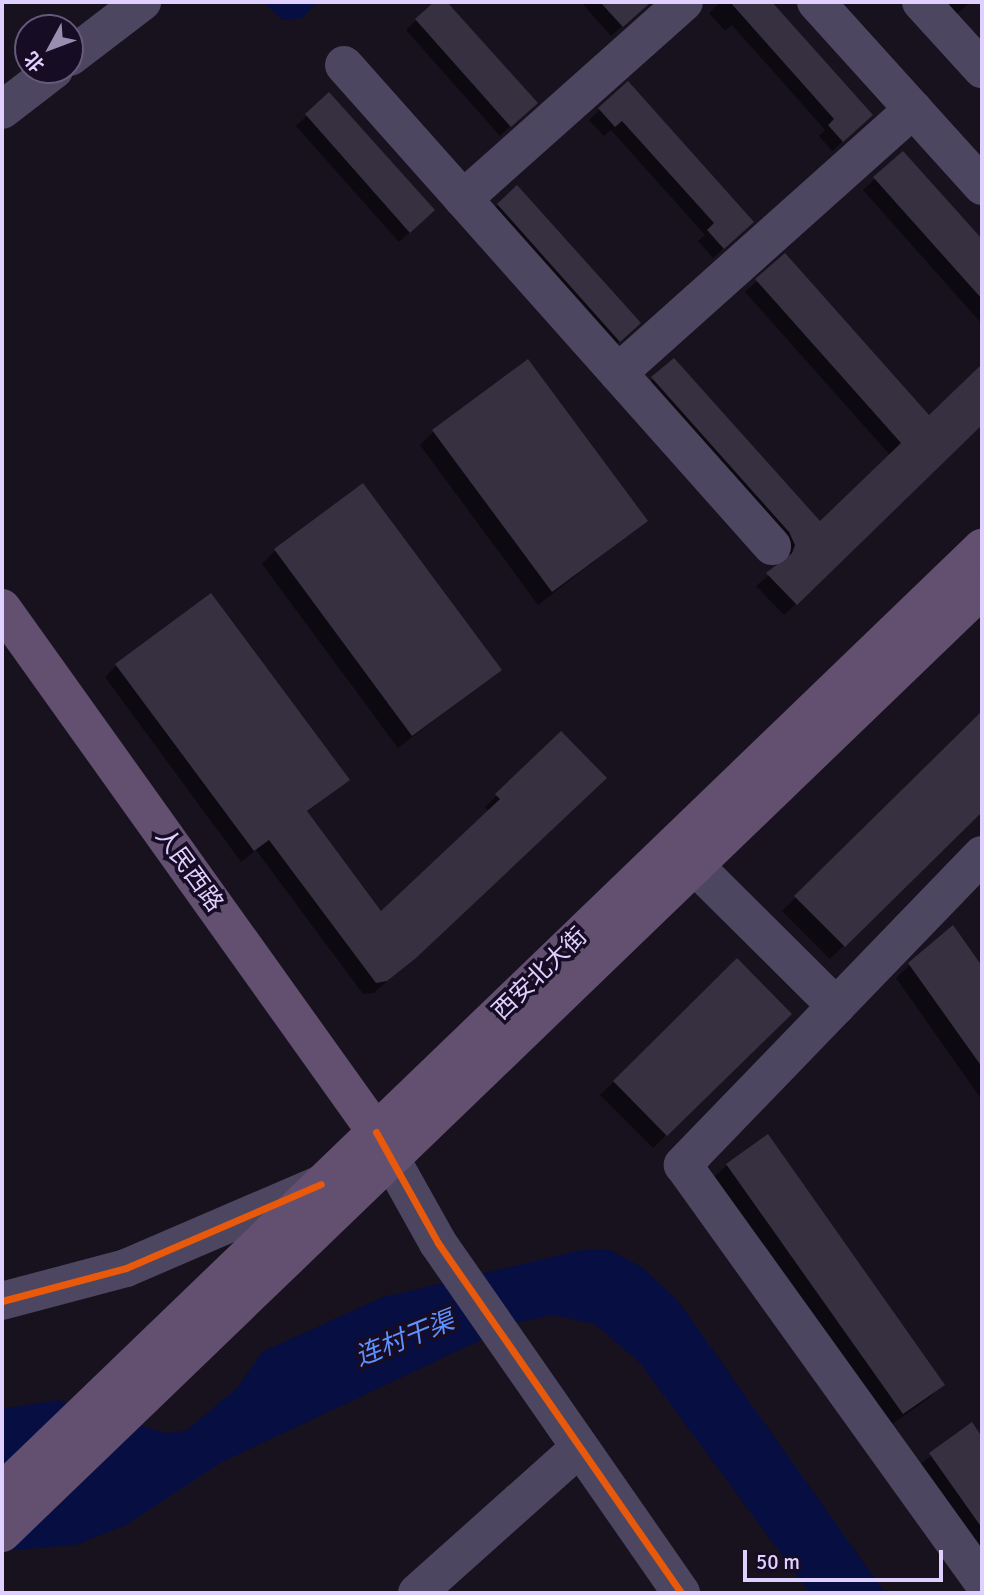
<!DOCTYPE html>
<meta charset="utf-8">
<style>
body{margin:0}
#map{position:relative;width:984px;height:1595px;overflow:hidden;background:#17121e;font-family:Signika,"Noto Sans SC",sans-serif}
div>[style]{position:absolute}
[style*='--x']{left:calc(var(--x)*1px);top:calc(var(--y)*1px);width:calc(var(--w)*1px);rotate:calc(var(--a)*1deg)}
.water>*{inset:0;background:#070e41}
.shadow>*{inset:0;background:#0007}
.building>*{inset:0;background:#373041}
.minor>*{height:38px;margin:-19px;padding:0 19px;transform-origin:19px;border-radius:19px;background:#4d4660}
.major>*{height:38px;margin:-19px;padding:0 19px;transform-origin:19px;border-radius:19px;background:#635071}
.cycleway>*{height:7px;margin:-3.5px;padding:0 3.5px;transform-origin:3.5px;border-radius:3.5px;background:#e8590c}
span{translate:-50% -50%;white-space:nowrap;text-align:center;line-height:1.15;-webkit-text-stroke:7px #160c24;paint-order:stroke}
.street-label{font-size:24px;color:#dfd0ff}
.water-label{font-size:26px;color:#5e91ff;font-style:italic}
.frame{position:absolute;inset:0;border:4px solid #dfd0ff;pointer-events:none}
.north{position:absolute;left:14px;top:14px;width:70px;height:70px;box-sizing:border-box;background:#160c24;border:2px solid #665a7c;border-radius:50%;rotate:229deg;font-size:19px;font-weight:700;line-height:28px;text-align:center;color:#dfd0ff}
.north::after{content:'';display:block;margin:auto;width:24px;height:32px;background:#998eb0;clip-path:polygon(50% 0,100% 100%,50% 72%,0 100%)}
.scale{position:absolute;left:743px;top:1550px;width:200px;height:32px;box-sizing:border-box;border:4px solid #dfd0ff;border-top:0;padding-left:9px;font-size:21px;line-height:24px;white-space:nowrap;color:#dfd0ff;-webkit-text-stroke:5px #160c24;paint-order:stroke}
</style>
<div id="map">
<div class="water">
<div style="clip-path:polygon(263px 2px,317px 2px,302px 18px,283px 20px)"></div>
<div style="clip-path:polygon(586px 1249px,610px 1250px,643px 1268px,678px 1301px,885px 1593px,810px 1593px,640px 1363px,595px 1324px,553px 1315px,519px 1322px,222px 1462px,128px 1524px,76px 1545px,2px 1551px,2px 1409px,58px 1400px,166px 1433px,186px 1431px,238px 1387px,262px 1352px,383px 1297px)"></div>
</div>
<div class="shadow">
<div style="clip-path:polygon(436px 2px,445px 2px,535px 103px,500px 136px,406px 30px)"></div>
<div style="clip-path:polygon(581px 2px,649px 2px,611px 36px)"></div>
<div style="clip-path:polygon(720px 2px,770px 2px,871px 115px,832px 151px,819px 136px,825px 130px,732px 25px,725px 31px,709px 13px)"></div>
<div style="clip-path:polygon(931px 2px,970px 2px,949px 21px)"></div>
<div style="clip-path:polygon(628px 84px,741px 232px,713px 258px,698px 241px,705px 235px,611px 130px,604px 136px,589px 120px)"></div>
<div style="clip-path:polygon(329px 95px,423px 220px,399px 242px,296px 126px)"></div>
<div style="clip-path:polygon(903px 153px,982px 242px,982px 324px,863px 190px)"></div>
<div style="clip-path:polygon(498px 205px,628px 333px,609px 351px,488px 215px)"></div>
<div style="clip-path:polygon(757px 281px,929px 418px,982px 366px,982px 423px,784px 615px,756px 586px,783px 563px,641px 390px,674px 360px,820px 524px,890px 455px,745px 292px)"></div>
<div style="clip-path:polygon(433px 432px,646px 521px,538px 605px,420px 445px)"></div>
<div style="clip-path:polygon(275px 551px,499px 670px,398px 748px,262px 564px)"></div>
<div style="clip-path:polygon(117px 665px,347px 780px,306px 813px,381px 914px,489px 812px,485px 807px,561px 733px,593px 790px,374px 993px,363px 994px,256px 850px,241px 862px,105px 677px)"></div>
<div style="clip-path:polygon(982px 713px,982px 809px,830px 959px,782px 911px)"></div>
<div style="clip-path:polygon(952px 927px,982px 969px,982px 1100px,896px 978px)"></div>
<div style="clip-path:polygon(737px 961px,789px 1014px,653px 1148px,600px 1095px)"></div>
<div style="clip-path:polygon(727px 1165px,942px 1385px,929px 1398px,888px 1427px,713px 1178px)"></div>
<div style="clip-path:polygon(971px 1425px,982px 1440px,982px 1560px,917px 1467px)"></div>
</div>
<div class="building">
<div style="clip-path:polygon(434px 2px,447px 2px,538px 103px,511px 127px,415px 19px)"></div>
<div style="clip-path:polygon(600px 2px,651px 2px,623px 27px)"></div>
<div style="clip-path:polygon(730px 2px,772px 2px,873px 115px,843px 142px,828px 125px,834px 119px)"></div>
<div style="clip-path:polygon(628px 81px,754px 222px,724px 249px,707px 230px,714px 223px,622px 121px,615px 127px,598px 108px)"></div>
<div style="clip-path:polygon(329px 92px,435px 210px,410px 233px,305px 114px)"></div>
<div style="clip-path:polygon(903px 151px,982px 239px,982px 299px,873px 177px)"></div>
<div style="clip-path:polygon(517px 185px,641px 323px,620px 342px,497px 204px)"></div>
<div style="clip-path:polygon(785px 253px,929px 415px,982px 364px,982px 425px,797px 605px,766px 573px,792px 553px,795px 545px,789px 532px,651px 377px,674px 358px,820px 521px,901px 443px,755px 279px)"></div>
<div style="clip-path:polygon(528px 359px,648px 521px,552px 592px,432px 430px)"></div>
<div style="clip-path:polygon(363px 483px,502px 670px,412px 736px,274px 549px)"></div>
<div style="clip-path:polygon(211px 593px,350px 780px,307px 811px,381px 911px,500px 799px,495px 794px,561px 731px,607px 778px,416px 958px,387px 981px,376px 983px,269px 840px,254px 851px,115px 664px)"></div>
<div style="clip-path:polygon(982px 711px,982px 812px,845px 947px,794px 896px)"></div>
<div style="clip-path:polygon(953px 925px,982px 966px,982px 1067px,908px 963px)"></div>
<div style="clip-path:polygon(737px 958px,792px 1014px,667px 1136px,613px 1081px)"></div>
<div style="clip-path:polygon(768px 1134px,945px 1385px,903px 1414px,726px 1164px)"></div>
<div style="clip-path:polygon(972px 1422px,982px 1437px,982px 1528px,929px 1453px)"></div>
</div>
<div class="minor">
<div style="--x:816;--y:2;--w:248;--a:47.9"></div>
<div style="--x:921;--y:2;--w:91;--a:47.7"></div>
<div style="--x:70;--y:57;--w:91;--a:-37.4"></div>
<div style="--x:344;--y:65;--w:644;--a:48.34"></div>
<div style="--x:2;--y:110;--w:66;--a:-37.6"></div>
<div style="--x:463;--y:199;--w:296;--a:-41.7"></div>
<div style="--x:618;--y:373;--w:396;--a:-41.8"></div>
<div style="--x:982;--y:855;--w:431;--a:134"></div>
<div style="--x:683;--y:1165;--w:512;--a:54.29"></div>
<div style="--x:695;--y:866;--w:199;--a:44.8"></div>
<div style="--x:376;--y:1132;--w:127;--a:60.8"></div>
<div style="--x:438;--y:1243;--w:426;--a:55.2"></div>
<div style="--x:2;--y:1301;--w:128;--a:-14.9"></div>
<div style="--x:126;--y:1268;--w:212;--a:-23.3"></div>
<div style="--x:417;--y:1593;--w:217;--a:-41.8"></div>
</div>
<div class="major">
<div style="--x:2;--y:608;--w:644;--a:54.48"></div>
<div style="--x:2;--y:1492;--w:1361;--a:-43.93"></div>
<div style="--x:2;--y:1533;--w:1361;--a:-43.93"></div>
</div>
<div class="cycleway">
<div style="--x:376;--y:1132;--w:127;--a:60.8"></div>
<div style="--x:438;--y:1243;--w:426;--a:55.2"></div>
<div style="--x:2;--y:1301;--w:128;--a:-14.9"></div>
<div style="--x:126;--y:1268;--w:212;--a:-23.3"></div>
</div>
<div class="street-label">
<span style="left:189px;top:870px;rotate:54deg">人民西路</span>
<span style="left:540px;top:974px;rotate:-44deg">西安北大街</span>
</div>
<div class="water-label">
<span style="left:405px;top:1340px;rotate:-22deg">连村干渠</span>
</div>
<div class="frame"></div>
<div class="north">北</div>
<div class="scale">50 m</div>
</div>
